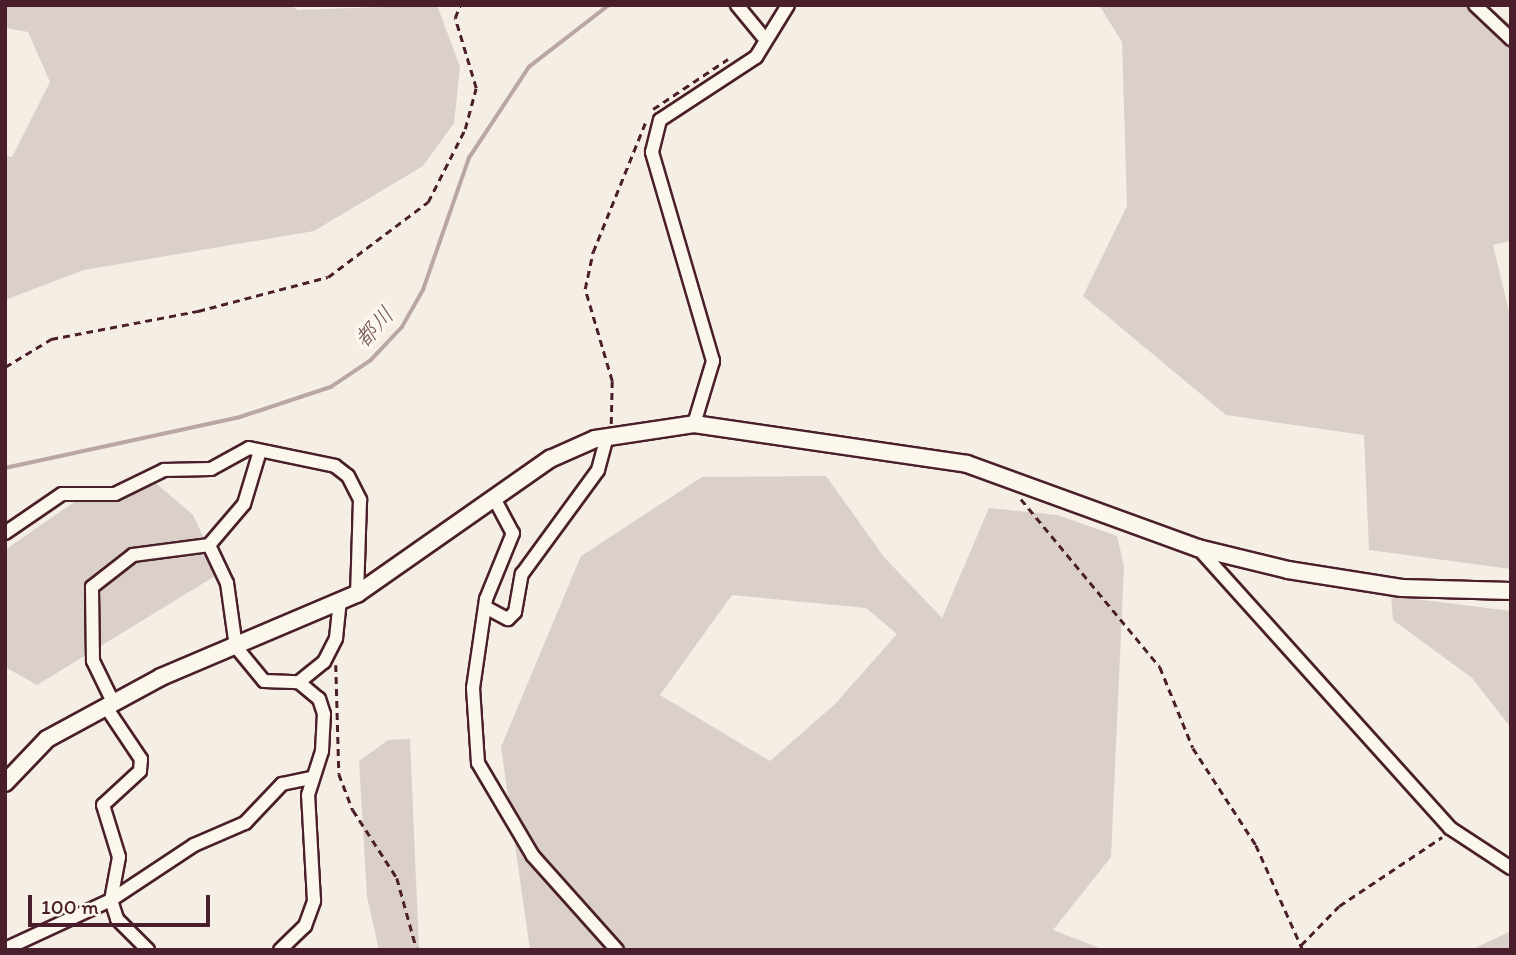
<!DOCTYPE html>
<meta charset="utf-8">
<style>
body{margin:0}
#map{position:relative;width:1516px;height:955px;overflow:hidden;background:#f4eee4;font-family:Itim,"Klee One",sans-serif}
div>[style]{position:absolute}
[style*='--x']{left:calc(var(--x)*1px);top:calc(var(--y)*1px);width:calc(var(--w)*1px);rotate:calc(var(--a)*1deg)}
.green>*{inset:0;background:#dbd0c9}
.stream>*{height:3.5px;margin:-1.75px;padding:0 1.75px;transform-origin:1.75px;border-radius:1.75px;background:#baa7a5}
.path>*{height:2.5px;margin-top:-1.25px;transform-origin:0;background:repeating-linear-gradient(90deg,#4a1f2b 0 7px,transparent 0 12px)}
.roads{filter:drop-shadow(2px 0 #4a1f2b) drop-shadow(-2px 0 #4a1f2b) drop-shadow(0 2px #4a1f2b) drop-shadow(0 -2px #4a1f2b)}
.minor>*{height:12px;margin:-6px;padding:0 6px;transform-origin:6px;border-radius:6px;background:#fbf7ec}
.tertiary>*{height:16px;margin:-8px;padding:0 8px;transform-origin:8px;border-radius:8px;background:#fbf7ec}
span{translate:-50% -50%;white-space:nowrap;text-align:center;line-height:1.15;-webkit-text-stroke:7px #fbf7ec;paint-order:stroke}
.water-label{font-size:23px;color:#714f56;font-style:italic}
.frame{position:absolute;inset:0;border:7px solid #4a1f2b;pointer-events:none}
.scale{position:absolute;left:28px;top:895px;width:182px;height:32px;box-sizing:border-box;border:4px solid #4a1f2b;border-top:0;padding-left:9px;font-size:21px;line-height:24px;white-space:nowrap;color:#4a1f2b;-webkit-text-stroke:5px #fbf7ec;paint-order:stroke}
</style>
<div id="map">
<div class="green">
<div style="clip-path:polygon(5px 5px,291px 5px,298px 10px,437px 5px,460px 67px,454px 123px,423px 166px,314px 231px,84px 270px,5px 300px,5px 156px,12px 157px,50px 82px,28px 32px,5px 28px)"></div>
<div style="clip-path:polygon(1099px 5px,1488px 5px,1511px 25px,1511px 241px,1493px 245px,1511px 320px,1511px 569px,1369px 550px,1364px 435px,1226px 415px,1083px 296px,1127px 206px,1122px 42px)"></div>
<div style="clip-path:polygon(evenodd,826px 476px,884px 557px,942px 618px,989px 508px,1057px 515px,1117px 536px,1124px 566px,1111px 857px,1053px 930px,1105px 950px,530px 950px,501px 747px,581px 556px,702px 477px,826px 476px,732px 595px,866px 608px,897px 634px,835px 704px,770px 761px,660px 695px,732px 595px)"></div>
<div style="clip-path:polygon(150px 478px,193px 515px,220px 573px,37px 685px,5px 667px,5px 550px,80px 498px)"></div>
<div style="clip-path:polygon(1391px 596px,1511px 611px,1511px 728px,1472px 678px,1393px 620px)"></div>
<div style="clip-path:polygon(410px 739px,419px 950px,379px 950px,367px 897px,359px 761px,388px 740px)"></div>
<div style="clip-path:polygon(1511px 931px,1511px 950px,1471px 950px)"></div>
</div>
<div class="stream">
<div style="--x:5;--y:468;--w:237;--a:-12.2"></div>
<div style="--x:237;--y:418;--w:99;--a:-18.3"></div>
<div style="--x:331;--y:387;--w:48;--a:-34"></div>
<div style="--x:371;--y:360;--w:45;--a:-46.8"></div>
<div style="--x:402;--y:327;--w:43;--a:-60.4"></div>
<div style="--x:423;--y:290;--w:140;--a:-70.8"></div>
<div style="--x:469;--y:158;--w:109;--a:-56.6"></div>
<div style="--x:529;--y:67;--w:101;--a:-37.8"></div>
</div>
<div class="path">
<div style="--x:653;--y:109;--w:90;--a:-33.7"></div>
<div style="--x:5;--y:367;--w:54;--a:-31.3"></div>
<div style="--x:51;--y:339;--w:150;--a:-10.8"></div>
<div style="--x:198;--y:311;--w:134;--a:-14.7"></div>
<div style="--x:328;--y:277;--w:125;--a:-36.9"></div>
<div style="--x:428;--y:202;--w:82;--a:-63.1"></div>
<div style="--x:465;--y:129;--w:42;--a:-75"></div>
<div style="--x:476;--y:88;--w:73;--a:-106.7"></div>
<div style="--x:455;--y:18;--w:14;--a:-69"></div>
<div style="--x:611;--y:424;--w:43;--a:-88.7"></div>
<div style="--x:612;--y:381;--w:96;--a:-106.4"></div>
<div style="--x:585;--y:289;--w:38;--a:-78"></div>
<div style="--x:593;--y:252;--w:141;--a:-68"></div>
<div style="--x:1021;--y:499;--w:218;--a:50.4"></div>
<div style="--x:1160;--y:667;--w:87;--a:67.8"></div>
<div style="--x:1193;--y:748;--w:116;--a:57"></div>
<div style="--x:1256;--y:845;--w:115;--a:65.9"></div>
<div style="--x:336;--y:665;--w:109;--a:88.4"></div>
<div style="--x:339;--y:774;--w:39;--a:69"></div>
<div style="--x:353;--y:810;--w:81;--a:57.1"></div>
<div style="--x:397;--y:878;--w:75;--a:74.5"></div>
<div style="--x:1301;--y:945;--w:54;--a:-45.7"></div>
<div style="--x:1339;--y:906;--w:124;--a:-33.8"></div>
</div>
<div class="roads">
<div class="minor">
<div style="--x:737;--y:5;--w:44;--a:50.5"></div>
<div style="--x:1475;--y:5;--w:50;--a:43.4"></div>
<div style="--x:694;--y:424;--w:66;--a:-73.2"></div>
<div style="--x:713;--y:361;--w:218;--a:-106.3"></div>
<div style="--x:652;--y:152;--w:33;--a:-76"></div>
<div style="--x:660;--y:120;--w:115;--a:-33.3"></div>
<div style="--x:756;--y:57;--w:61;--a:-58.4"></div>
<div style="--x:494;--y:498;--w:40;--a:62"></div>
<div style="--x:513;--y:533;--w:71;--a:112.2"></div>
<div style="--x:486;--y:599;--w:90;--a:98.3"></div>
<div style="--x:473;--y:688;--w:75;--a:86.2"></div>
<div style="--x:478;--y:763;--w:108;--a:59.4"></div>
<div style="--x:533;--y:856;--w:126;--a:48.2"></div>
<div style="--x:5;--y:533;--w:69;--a:-34.4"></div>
<div style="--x:62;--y:494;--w:53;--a:0"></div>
<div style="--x:115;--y:494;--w:55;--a:-26.1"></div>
<div style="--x:164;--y:470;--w:47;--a:-1.2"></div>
<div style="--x:211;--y:469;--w:43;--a:-28.9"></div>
<div style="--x:249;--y:448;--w:88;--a:11.8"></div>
<div style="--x:335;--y:466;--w:16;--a:38"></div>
<div style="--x:348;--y:476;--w:27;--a:63"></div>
<div style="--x:360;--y:500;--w:94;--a:91.8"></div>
<div style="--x:209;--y:545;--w:42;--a:64.7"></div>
<div style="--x:227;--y:583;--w:65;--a:82"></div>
<div style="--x:236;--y:647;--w:44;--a:50.5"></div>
<div style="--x:264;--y:681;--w:35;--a:2"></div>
<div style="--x:299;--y:682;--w:32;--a:-39"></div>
<div style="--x:324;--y:662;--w:27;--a:-63"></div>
<div style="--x:336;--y:638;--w:37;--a:-84"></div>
<div style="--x:1198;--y:548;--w:377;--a:48"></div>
<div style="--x:1450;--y:828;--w:73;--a:33.3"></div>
<div style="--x:485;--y:607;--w:26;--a:28"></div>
<div style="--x:508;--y:619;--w:10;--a:-45"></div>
<div style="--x:515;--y:612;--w:39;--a:-80"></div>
<div style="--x:522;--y:574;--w:129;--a:-53.8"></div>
<div style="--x:598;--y:470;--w:34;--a:-75"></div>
<div style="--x:113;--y:702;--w:46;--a:-116"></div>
<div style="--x:93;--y:661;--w:74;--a:-90.8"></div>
<div style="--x:92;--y:587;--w:52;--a:-38"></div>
<div style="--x:133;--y:555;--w:77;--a:-7.5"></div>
<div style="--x:209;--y:545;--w:54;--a:-49.5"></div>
<div style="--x:244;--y:504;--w:55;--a:-73.2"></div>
<div style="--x:106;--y:707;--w:63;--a:56.1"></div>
<div style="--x:141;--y:759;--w:12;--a:95"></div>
<div style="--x:140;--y:771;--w:50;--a:137.4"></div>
<div style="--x:103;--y:805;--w:54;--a:72.9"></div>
<div style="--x:119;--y:857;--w:44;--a:100.5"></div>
<div style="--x:111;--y:900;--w:20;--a:72"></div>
<div style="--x:117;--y:919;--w:44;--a:45"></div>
<div style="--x:5;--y:949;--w:117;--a:-24.8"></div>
<div style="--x:111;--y:900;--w:100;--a:-33.5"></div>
<div style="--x:194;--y:845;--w:56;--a:-23.3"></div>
<div style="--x:245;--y:823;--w:54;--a:-46.5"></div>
<div style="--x:282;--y:784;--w:30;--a:-12"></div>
<div style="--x:280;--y:950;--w:35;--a:-44"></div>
<div style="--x:305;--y:926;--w:27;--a:-70"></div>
<div style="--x:314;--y:901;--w:106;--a:-93.2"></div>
<div style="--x:308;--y:795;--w:46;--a:-72.3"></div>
<div style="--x:322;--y:751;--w:37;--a:-87"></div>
<div style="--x:324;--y:714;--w:16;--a:-108"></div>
<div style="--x:319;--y:699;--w:26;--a:-140"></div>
</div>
<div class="tertiary">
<div style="--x:5;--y:783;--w:61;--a:-46.3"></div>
<div style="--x:47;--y:739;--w:130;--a:-28.5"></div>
<div style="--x:161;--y:677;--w:213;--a:-23"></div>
<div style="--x:357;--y:594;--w:236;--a:-35"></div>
<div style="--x:550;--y:459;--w:49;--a:-24"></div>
<div style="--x:595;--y:439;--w:100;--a:-8.6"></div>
<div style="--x:694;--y:424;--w:276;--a:8.3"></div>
<div style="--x:967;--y:464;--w:246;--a:20"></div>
<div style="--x:1198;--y:548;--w:93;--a:13.7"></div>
<div style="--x:1288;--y:570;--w:115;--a:9"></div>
<div style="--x:1402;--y:588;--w:109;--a:1.6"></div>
</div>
</div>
<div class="water-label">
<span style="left:374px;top:327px;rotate:-48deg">都川</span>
</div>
<div class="frame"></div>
<div class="scale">100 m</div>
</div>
